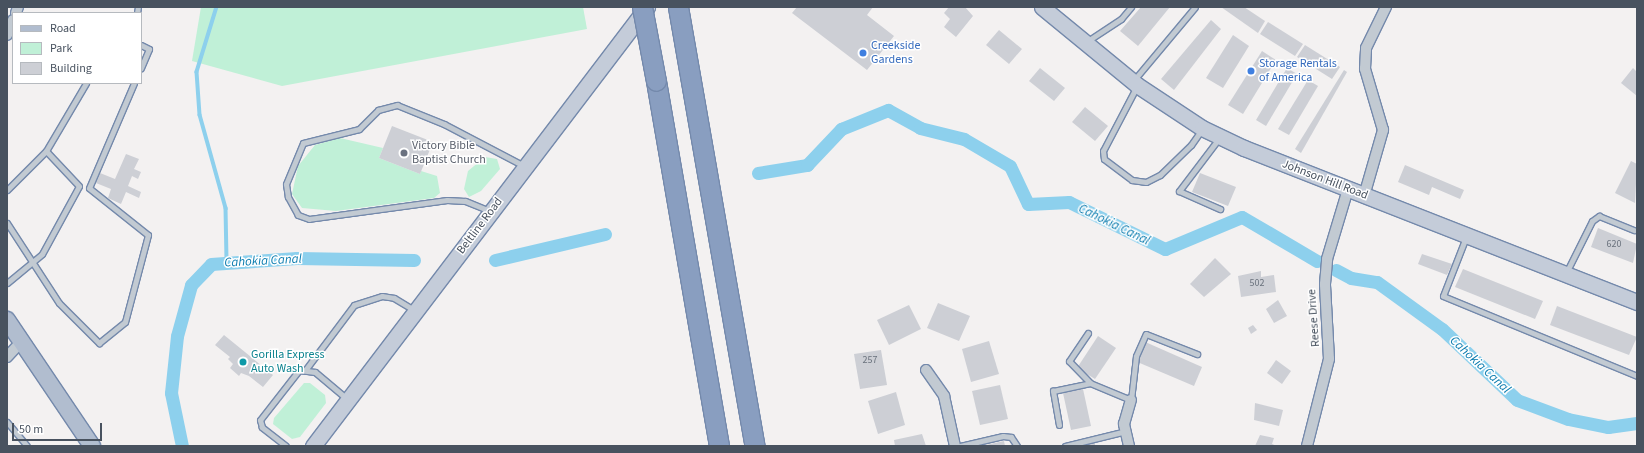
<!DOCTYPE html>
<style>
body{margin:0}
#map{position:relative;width:1644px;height:453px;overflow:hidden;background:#f3f1f1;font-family:"Source Sans 3",sans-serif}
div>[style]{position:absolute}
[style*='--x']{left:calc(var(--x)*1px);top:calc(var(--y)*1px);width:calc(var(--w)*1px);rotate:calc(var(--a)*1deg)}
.green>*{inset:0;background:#c0f0d7}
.stream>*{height:3.5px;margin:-1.75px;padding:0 1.75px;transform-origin:1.75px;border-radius:1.75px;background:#8dd0ed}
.canal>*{height:13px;margin:-6.5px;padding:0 6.5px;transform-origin:6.5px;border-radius:6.5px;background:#8dd0ed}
.building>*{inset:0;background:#cdcfd5}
.roads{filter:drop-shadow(1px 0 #7489ab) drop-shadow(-1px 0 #7489ab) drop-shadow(0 1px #7489ab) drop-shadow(0 -1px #7489ab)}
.lane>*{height:5px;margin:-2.5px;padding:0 2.5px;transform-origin:2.5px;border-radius:2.5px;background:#c2cad2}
.street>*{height:10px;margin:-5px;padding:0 5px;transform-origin:5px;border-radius:5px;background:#c2cad2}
.secondary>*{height:15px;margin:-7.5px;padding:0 7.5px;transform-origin:7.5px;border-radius:7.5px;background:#c4ccd9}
.primary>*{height:16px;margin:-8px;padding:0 8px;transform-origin:8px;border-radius:8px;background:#b1bdcf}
.highway>*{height:19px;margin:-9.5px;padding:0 9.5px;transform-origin:9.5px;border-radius:9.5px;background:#899ec0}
.bridges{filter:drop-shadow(1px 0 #7489ab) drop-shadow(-1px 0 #7489ab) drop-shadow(0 1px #7489ab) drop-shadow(0 -1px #7489ab)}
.highway-bridge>*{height:19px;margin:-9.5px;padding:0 9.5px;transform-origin:9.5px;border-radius:9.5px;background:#899ec0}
.dots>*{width:11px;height:11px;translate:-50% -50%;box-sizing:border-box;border:2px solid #fff;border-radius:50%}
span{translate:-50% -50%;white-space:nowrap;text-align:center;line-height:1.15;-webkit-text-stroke:3px #fff;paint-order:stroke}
.number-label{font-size:10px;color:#69717c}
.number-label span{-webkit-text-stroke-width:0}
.shop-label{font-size:12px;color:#366cbe}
.left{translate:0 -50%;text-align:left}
.worship-label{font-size:12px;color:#5b616d}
.street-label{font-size:12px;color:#48525f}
.culture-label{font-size:12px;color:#0d838f}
.water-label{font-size:13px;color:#0b7caf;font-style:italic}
.frame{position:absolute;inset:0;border:8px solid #48525f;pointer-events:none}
.legend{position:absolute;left:12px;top:12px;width:130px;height:72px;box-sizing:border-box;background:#fff;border:1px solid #b6babf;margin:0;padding:5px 7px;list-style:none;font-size:12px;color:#48525f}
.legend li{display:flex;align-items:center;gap:8px;height:20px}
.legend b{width:20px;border:1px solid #b6babf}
.scale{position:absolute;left:12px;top:423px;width:90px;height:18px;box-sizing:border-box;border:2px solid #48525f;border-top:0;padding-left:5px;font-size:12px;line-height:14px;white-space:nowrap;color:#48525f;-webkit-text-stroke:3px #fff;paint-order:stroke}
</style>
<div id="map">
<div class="green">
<div style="clip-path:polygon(201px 7px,583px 7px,587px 29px,282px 86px,192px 61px)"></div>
<div style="clip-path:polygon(340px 138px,383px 148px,379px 158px,420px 174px,421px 171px,437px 176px,440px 193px,434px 198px,336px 211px,302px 208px,292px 194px,298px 166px,315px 145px)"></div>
<div style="clip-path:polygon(485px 157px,497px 159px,500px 169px,481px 191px,469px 197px,464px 189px,468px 171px)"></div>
<div style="clip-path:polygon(304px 383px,310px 383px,325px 395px,326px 403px,300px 437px,292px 439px,273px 424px,274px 418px)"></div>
</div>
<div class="stream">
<div style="--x:217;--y:7;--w:68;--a:107.1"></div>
<div style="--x:197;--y:72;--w:43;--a:86"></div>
<div style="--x:200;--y:115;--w:97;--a:74.4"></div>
<div style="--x:226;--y:208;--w:52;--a:88.9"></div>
</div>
<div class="canal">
<div style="--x:758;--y:173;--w:50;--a:-9.3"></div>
<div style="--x:807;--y:165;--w:50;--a:-46.6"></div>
<div style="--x:841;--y:129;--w:51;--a:-22"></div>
<div style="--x:888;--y:110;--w:37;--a:29"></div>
<div style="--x:920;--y:128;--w:45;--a:14"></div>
<div style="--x:964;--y:139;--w:53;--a:30.4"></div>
<div style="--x:1010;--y:166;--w:42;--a:64.7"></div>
<div style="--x:1028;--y:204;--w:41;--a:-2.8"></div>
<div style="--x:1069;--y:202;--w:107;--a:26.1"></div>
<div style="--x:1165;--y:249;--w:83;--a:-22.6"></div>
<div style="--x:1242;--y:217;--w:87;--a:30.4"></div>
<div style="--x:495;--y:260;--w:113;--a:-13.3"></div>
<div style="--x:1336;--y:270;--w:17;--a:28"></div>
<div style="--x:1351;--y:278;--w:26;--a:9"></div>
<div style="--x:1377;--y:282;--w:80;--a:35.9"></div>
<div style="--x:1442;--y:329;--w:103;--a:43.4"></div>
<div style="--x:1517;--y:400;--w:54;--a:20.4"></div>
<div style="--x:1568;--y:419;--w:41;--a:11.3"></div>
<div style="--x:1608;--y:427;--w:29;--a:-8"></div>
<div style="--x:182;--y:446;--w:54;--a:-101.7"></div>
<div style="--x:171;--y:393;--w:57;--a:-84"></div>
<div style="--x:177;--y:336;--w:53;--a:-74.6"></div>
<div style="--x:191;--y:285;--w:29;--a:-46"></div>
<div style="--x:211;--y:264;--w:86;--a:-4"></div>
<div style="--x:297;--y:258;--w:117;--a:1"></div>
</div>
<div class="building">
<div style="clip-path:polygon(797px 7px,873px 7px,867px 15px,894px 36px,867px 70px,792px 13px)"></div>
<div style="clip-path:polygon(949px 7px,965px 7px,973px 16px,956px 37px,944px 27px,950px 19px,944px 13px)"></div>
<div style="clip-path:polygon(1141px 7px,1170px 7px,1138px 46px,1120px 31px)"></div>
<div style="clip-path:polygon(1221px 7px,1244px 7px,1265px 21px,1258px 33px)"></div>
<div style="clip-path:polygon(1211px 20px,1221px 29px,1174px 90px,1161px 79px)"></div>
<div style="clip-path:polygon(1268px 22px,1303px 44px,1295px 56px,1260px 34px)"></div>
<div style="clip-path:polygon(999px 30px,1022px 49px,1009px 64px,986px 45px)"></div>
<div style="clip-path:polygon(1233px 35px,1249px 46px,1223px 88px,1206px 78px)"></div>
<div style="clip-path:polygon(1305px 45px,1340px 67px,1332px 79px,1297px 57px)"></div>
<div style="clip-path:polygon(1262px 51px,1276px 60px,1243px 114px,1228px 105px)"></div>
<div style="clip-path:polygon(1040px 68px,1065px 88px,1054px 101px,1029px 81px)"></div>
<div style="clip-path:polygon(1287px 68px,1297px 74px,1266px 126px,1256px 120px)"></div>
<div style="clip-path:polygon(1633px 68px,1637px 72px,1637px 96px,1621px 83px)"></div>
<div style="clip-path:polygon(1344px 70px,1347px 72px,1301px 153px,1295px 149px)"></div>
<div style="clip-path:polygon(1308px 80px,1318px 86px,1289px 135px,1278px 129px)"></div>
<div style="clip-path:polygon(1085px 107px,1108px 126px,1095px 141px,1072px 122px)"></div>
<div style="clip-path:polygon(392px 126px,433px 142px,420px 174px,379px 158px)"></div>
<div style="clip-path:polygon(126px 154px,139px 159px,134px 169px,141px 172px,138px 179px,132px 176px,128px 186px,141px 192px,139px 198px,126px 192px,121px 204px,108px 198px,111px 189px,96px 183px,100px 173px,115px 179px)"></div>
<div style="clip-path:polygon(1631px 161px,1637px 164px,1635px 203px,1615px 193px)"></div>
<div style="clip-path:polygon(1405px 165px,1464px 190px,1460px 199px,1432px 187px,1429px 195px,1398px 182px)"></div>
<div style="clip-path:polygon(1200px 173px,1236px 187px,1228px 206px,1192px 192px)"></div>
<div style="clip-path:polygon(1598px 228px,1637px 244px,1633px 263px,1591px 247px)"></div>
<div style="clip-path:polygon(1422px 254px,1452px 264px,1447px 275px,1418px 264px)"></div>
<div style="clip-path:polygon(1215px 258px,1231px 274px,1204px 297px,1190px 284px)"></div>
<div style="clip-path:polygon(1463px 269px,1543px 301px,1535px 319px,1455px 287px)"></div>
<div style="clip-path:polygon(1261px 271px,1261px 277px,1274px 275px,1276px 292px,1241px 297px,1238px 276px)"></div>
<div style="clip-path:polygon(1278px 300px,1287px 316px,1274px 323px,1266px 309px)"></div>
<div style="clip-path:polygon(938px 303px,970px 316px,959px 341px,927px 328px)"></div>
<div style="clip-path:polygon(909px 305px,921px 329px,889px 345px,877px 320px)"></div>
<div style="clip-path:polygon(1557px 306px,1637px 337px,1629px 355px,1550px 325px)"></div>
<div style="clip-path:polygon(1253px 325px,1257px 330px,1251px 334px,1248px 328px)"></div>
<div style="clip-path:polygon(224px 335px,273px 375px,263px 387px,249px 376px,241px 373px,239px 376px,230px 368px,233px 364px,228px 359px,230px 357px,215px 345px)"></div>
<div style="clip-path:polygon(1098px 336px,1116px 348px,1095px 379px,1077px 368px)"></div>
<div style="clip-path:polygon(989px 341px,999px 374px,971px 382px,962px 349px)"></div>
<div style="clip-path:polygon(1143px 341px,1202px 367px,1194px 386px,1135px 361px)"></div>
<div style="clip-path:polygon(881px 350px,887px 385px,860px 389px,854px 354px)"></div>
<div style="clip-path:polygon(1276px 360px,1291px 371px,1282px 384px,1267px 373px)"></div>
<div style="clip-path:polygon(1000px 385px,1008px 419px,980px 425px,972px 391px)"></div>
<div style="clip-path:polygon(1083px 389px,1091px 426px,1071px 430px,1063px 393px)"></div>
<div style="clip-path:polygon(896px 392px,905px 425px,878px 434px,868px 401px)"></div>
<div style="clip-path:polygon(1255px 403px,1283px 410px,1279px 426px,1254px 420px)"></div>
<div style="clip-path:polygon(922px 434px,926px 446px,895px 446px,894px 440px)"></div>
<div style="clip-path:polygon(1260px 435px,1274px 438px,1272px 444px,1277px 446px,1255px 446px)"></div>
<div style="clip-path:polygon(1004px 441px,1005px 446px,986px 446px,986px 445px)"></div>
<div style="clip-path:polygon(1095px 442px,1095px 446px,1080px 446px,1080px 445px)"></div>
</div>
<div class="roads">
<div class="lane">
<div style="--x:137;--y:13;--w:6;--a:-81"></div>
<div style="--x:1086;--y:42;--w:42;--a:-33.3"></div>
<div style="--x:1121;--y:19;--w:16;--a:-50"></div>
<div style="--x:141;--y:45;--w:9;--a:27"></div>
<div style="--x:149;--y:49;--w:21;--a:113"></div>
<div style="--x:1134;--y:80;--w:95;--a:-50.1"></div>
<div style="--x:1137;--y:86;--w:73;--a:117.6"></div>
<div style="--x:1103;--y:151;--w:8;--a:83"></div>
<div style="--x:1104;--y:159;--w:35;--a:37"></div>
<div style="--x:1132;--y:180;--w:14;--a:8"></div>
<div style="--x:1146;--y:182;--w:16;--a:-27"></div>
<div style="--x:1160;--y:175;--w:43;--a:-44.1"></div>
<div style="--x:1191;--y:145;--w:19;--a:-55"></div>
<div style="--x:1220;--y:137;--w:68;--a:127.2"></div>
<div style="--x:1179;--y:191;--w:45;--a:23.7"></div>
<div style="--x:7;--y:190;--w:55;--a:-45"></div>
<div style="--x:490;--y:211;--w:27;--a:-158"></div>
<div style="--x:465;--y:201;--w:18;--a:-177"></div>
<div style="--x:447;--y:200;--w:139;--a:172.2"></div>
<div style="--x:309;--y:219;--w:12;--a:-160"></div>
<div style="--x:298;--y:215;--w:21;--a:-119"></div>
<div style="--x:288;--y:197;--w:13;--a:-99"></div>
<div style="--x:286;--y:184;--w:44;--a:-67.5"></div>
<div style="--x:303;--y:143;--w:58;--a:-14"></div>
<div style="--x:359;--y:129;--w:27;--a:-45"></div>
<div style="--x:378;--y:110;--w:20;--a:-15"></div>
<div style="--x:397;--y:105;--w:51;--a:22"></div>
<div style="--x:444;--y:124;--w:90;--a:27.7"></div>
<div style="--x:7;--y:223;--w:95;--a:57"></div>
<div style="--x:59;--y:303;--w:57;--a:45"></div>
<div style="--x:99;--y:343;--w:33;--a:-39"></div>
<div style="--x:125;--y:322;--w:90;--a:-75.2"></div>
<div style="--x:148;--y:235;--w:75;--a:-141.5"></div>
<div style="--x:89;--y:188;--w:114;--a:-66.8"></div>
<div style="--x:1466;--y:237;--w:63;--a:111.3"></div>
<div style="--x:1443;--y:296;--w:210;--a:22.4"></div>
<div style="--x:1566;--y:273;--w:58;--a:-63.4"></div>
<div style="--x:1592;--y:221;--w:9;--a:-36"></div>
<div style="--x:1599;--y:216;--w:38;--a:22"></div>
<div style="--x:7;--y:283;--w:45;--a:-39.6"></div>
<div style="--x:42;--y:254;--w:77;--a:-61.4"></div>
<div style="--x:79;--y:186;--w:48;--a:-133.3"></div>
<div style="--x:46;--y:151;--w:79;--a:-59.5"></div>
<div style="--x:1088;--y:333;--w:34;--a:124"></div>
<div style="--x:1069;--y:361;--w:30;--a:46"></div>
<div style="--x:306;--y:369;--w:80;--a:-53.1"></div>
<div style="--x:354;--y:305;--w:29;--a:-18"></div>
<div style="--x:382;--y:296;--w:12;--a:9"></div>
<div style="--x:394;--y:298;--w:23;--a:31"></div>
<div style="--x:7;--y:422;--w:31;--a:50"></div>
<div style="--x:1059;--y:425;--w:35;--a:-100"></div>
<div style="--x:1053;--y:391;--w:38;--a:-12"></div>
<div style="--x:1090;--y:383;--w:44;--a:22.5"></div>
<div style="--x:1131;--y:400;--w:44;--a:-83.5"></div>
<div style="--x:1136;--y:356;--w:24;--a:-66"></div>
<div style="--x:1146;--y:334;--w:55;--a:21.4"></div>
<div style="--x:286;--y:446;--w:31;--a:-142"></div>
<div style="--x:262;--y:427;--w:7;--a:-106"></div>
<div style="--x:260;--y:420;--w:63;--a:-52"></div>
<div style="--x:299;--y:370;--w:16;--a:7"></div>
<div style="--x:315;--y:372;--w:40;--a:40"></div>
<div style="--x:960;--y:446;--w:44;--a:-13.1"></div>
<div style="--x:1003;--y:436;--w:8;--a:7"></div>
<div style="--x:1011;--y:437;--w:11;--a:56"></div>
<div style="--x:1065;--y:446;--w:63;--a:-13.8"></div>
</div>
<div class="street">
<div style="--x:16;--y:13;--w:6;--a:-72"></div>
<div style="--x:7;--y:35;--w:16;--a:-68"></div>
<div style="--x:1364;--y:196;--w:69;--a:-73.9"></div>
<div style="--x:1383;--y:130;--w:64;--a:-106.4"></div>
<div style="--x:1365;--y:69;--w:21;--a:-87"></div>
<div style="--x:1366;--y:48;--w:46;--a:-64"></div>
<div style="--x:7;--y:357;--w:22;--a:-47"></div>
<div style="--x:926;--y:370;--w:32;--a:55"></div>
<div style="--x:944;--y:396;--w:51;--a:77.6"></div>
<div style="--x:1129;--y:446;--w:23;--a:-103"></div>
<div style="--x:1124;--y:424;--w:25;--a:-74"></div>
<div style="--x:1307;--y:446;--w:90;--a:-75.8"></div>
<div style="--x:1329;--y:359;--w:75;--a:-93.1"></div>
<div style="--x:1325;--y:284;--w:25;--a:-85"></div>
<div style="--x:1327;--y:259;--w:73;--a:-73.3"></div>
</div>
<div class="secondary">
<div style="--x:1042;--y:7;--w:123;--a:39.4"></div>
<div style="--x:1137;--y:85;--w:78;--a:33.5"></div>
<div style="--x:1202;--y:128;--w:47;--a:25.5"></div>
<div style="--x:1244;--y:148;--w:422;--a:21.4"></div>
<div style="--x:313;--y:446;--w:552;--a:-52.74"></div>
</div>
<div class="primary">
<div style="--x:7;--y:320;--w:152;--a:56"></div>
</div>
<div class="highway">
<div style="--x:678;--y:7;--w:446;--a:80.1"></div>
<div style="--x:656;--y:81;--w:370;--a:80.2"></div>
</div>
</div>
<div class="bridges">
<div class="highway-bridge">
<div style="--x:642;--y:7;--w:75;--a:79.3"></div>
</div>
</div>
<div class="dots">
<div style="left:863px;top:53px;background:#3f7fe0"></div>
<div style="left:1251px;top:71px;background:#3f7fe0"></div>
<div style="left:404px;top:153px;background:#6b7280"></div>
<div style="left:243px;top:362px;background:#0f9aa8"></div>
</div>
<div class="number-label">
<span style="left:1614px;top:245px">620</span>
<span style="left:1257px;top:284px">502</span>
<span style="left:870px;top:361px">257</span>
</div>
<div class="shop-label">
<span class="left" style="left:871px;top:53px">Creekside<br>Gardens</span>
<span class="left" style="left:1259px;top:71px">Storage Rentals<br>of America</span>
</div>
<div class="worship-label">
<span class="left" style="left:412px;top:153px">Victory Bible<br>Baptist Church</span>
</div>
<div class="street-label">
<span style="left:1325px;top:180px;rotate:21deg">Johnson Hill Road</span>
<span style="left:480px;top:226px;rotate:-53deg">Beltline Road</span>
<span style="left:1314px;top:318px;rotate:-94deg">Reese Drive</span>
</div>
<div class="culture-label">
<span class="left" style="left:251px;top:362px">Gorilla Express<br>Auto Wash</span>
</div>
<div class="water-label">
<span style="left:1114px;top:225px;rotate:26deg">Cahokia Canal</span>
<span style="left:263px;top:261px;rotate:-3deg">Cahokia Canal</span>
<span style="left:1480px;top:365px;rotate:43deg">Cahokia Canal</span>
</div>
<div class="frame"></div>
<ul class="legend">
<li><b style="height:5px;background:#b1bdcf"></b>Road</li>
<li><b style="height:11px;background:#c0f0d7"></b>Park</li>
<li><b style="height:11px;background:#cdcfd5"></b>Building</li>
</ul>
<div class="scale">50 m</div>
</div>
